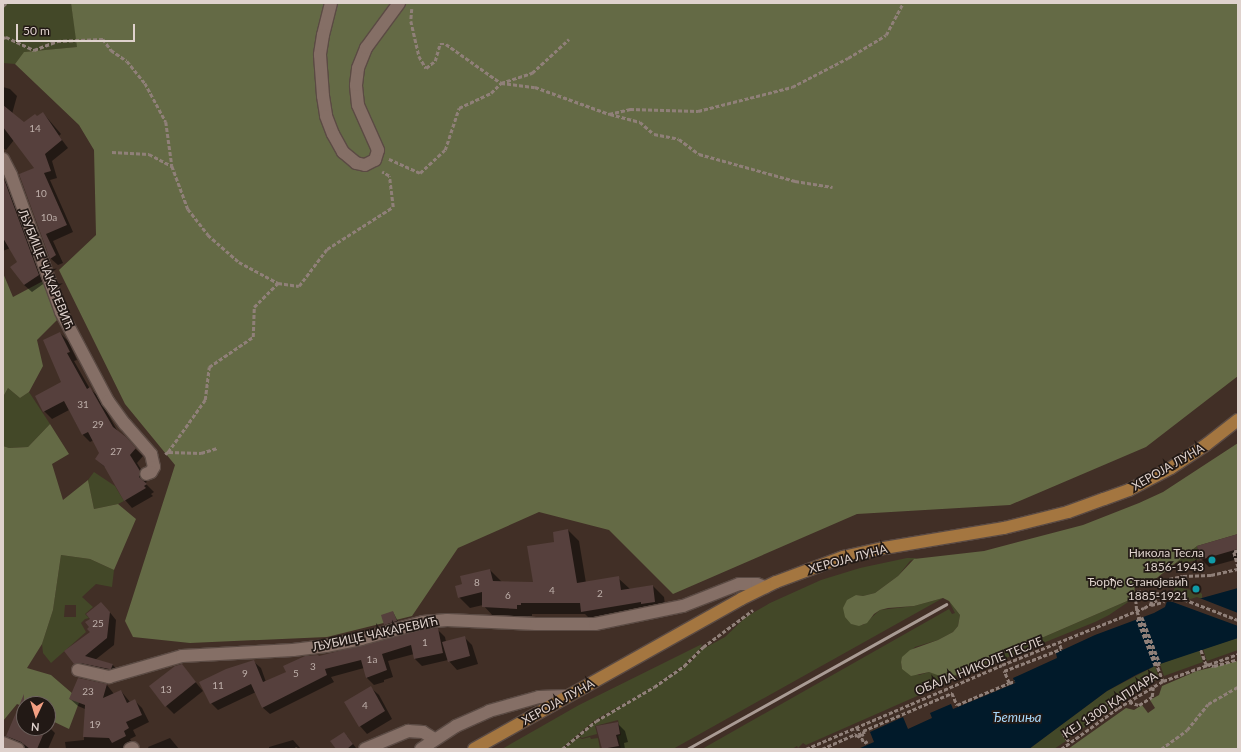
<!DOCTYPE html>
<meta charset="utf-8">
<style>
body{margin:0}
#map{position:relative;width:1241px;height:752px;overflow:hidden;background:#412f26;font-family:Lato,sans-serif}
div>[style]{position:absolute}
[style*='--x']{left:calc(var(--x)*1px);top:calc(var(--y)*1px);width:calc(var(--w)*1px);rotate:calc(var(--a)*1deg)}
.green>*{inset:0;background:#434828}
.forest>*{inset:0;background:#646a45}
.water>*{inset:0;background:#011a2a}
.pier>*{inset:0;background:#412f26}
.shadow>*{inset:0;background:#0007}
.building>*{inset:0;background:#56403d}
.path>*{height:2.5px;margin-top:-1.25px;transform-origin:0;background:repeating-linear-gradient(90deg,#908079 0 4px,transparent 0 6px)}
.roads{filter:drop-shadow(1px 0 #5b4b44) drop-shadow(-1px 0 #5b4b44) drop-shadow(0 1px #5b4b44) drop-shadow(0 -1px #5b4b44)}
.minor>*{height:12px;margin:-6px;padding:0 6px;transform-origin:6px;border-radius:6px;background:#856f66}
.tertiary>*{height:12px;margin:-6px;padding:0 6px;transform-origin:6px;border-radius:6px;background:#856f66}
.primary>*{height:12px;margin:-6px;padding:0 6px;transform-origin:6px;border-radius:6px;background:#a47640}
.rail>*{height:3px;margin:-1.5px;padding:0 1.5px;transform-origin:1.5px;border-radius:1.5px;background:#a99b94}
.path-bridge>*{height:2.5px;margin-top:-1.25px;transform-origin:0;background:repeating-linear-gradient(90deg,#908079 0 4px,transparent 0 6px)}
.dots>*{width:11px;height:11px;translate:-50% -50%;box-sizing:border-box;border:2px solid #221915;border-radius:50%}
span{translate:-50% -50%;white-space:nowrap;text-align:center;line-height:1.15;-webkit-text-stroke:3.5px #221915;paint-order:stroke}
.number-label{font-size:10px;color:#bdaea9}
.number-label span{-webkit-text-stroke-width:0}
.street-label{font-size:12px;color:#dfd2cd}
.poi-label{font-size:12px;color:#dfd2cd}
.right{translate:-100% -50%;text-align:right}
.water-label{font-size:13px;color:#a7d7f9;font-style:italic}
.frame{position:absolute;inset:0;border:4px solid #dfd2cd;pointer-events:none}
.north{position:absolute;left:16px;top:696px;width:40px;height:40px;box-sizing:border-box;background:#221915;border:1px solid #6e635f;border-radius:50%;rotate:184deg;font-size:11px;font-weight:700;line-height:16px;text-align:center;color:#dfd2cd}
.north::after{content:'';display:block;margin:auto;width:14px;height:18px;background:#f39f82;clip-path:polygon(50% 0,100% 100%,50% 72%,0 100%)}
.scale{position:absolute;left:16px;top:24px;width:119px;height:18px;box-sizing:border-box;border:2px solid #dfd2cd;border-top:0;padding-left:5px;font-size:12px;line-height:14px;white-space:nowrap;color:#dfd2cd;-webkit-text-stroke:3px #221915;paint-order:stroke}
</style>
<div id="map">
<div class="green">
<div style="clip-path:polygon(3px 3px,71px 3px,78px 47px,25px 52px,15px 64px,3px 63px)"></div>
<div style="clip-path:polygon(8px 388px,20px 398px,29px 392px,50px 424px,28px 447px,9px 448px,3px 446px,3px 397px)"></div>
<div style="clip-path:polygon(94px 472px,115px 486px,124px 501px,118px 504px,94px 509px,88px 480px)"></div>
<div style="clip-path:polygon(1197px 546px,1200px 559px,1185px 563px,1176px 563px)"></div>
<div style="clip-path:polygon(evenodd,61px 555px,90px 559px,114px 570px,112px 587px,96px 584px,82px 597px,93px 607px,85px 614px,89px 618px,85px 619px,81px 623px,86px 632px,51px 663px,43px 653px,42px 644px,53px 610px,61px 555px,65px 605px,76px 605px,76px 617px,64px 617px,65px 605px)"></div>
<div style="clip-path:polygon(907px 558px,917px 558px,910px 561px,898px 576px,875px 593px,863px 596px,856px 595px,851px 624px,863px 625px,880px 610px,914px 606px,943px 598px,673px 749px,621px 749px,618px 736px,621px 735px,618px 720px,595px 726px,597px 734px,582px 738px,579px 736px,596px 721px,665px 680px,693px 660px,701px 650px,725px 637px,746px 617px,770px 603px,821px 580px,860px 568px)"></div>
<div style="clip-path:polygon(1175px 587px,1198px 591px,1202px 594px,1202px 598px,1184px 603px,1170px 601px)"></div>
<div style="clip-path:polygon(1134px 598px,1109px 615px,1095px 622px,1001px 660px,984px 664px,952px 678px,949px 682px,806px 745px,803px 743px,798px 748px,797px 746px,792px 749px,702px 749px,949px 609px,952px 614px,955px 613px,949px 601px,960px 615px,958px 626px,953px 632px,938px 640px,915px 647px,901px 661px,902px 669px,919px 675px,929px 672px,951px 677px)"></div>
<div style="clip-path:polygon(1238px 638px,1238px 650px,1207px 661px,1203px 649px)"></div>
<div style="clip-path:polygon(702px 644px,700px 649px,684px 665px,653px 687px,595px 720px,561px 749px,502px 749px,579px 705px)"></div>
<div style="clip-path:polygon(1199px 650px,1203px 662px,1164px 676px,1160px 664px)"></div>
<div style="clip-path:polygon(1155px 666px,1159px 678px,1114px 707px,1109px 700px,1106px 703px,1111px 709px,1069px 738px,1064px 732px,1061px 734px,1066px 741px,1054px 749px,1029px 749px,1107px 691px)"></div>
<div style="clip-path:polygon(578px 737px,582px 739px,590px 737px,591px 739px,598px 738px,600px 749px,563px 749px)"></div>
</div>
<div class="forest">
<div style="clip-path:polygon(71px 3px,1238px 3px,1238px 376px,1146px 447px,1010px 505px,857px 514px,673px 594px,609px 530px,539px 512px,458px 548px,412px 616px,327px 637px,190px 643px,133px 637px,125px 621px,175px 465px,125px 404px,59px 270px,96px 235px,94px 150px,79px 125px,15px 64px,24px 52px,77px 47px)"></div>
<div style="clip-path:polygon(3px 273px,13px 297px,43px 281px,57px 320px,37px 340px,43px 366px,29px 392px,20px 398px,8px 388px,3px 397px)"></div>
<div style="clip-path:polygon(50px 424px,69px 454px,52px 464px,63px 500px,88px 480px,94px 509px,118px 504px,136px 519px,114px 570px,90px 559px,61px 555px,53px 610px,42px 644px,27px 668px,51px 675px,80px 700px,69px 729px,48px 719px,48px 704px,24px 704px,24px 707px,17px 704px,3px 721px,3px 446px,9px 448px,28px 447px)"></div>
<div style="clip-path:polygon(1238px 443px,1238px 534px,1197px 546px,1153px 581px,1151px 585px,1135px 584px,1134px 598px,951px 677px,943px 677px,929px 672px,911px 676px,902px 669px,901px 662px,902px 657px,910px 650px,938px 640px,953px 632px,958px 626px,960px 615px,949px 601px,943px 598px,914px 606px,888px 608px,880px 610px,874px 614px,867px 623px,859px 626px,851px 624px,845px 617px,843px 608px,847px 600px,856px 595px,863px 596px,875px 593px,898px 576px,914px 559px,984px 551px,1083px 525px,1139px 503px,1163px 492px)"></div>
<div style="clip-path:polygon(1238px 661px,1238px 749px,1068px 749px,1126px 708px,1134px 710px,1142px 705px,1148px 713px,1155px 708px,1150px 700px,1159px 695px,1162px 686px,1197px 671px)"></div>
</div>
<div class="water">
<div style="clip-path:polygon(1238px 588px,1238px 638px,1157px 665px,1136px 675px,1107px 691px,1029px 749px,858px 749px,874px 742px,870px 732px,903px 717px,908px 729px,932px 718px,930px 713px,951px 704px,953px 709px,1013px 684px,1015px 683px,1013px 678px,1057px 658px,1056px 653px,1095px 635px,1154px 613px,1165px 607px,1167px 601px,1184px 603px)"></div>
</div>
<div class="pier">
<div style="clip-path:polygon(1197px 597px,1238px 613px,1238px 626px,1170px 601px,1171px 599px,1184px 601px)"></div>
</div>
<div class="shadow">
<div style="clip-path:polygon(3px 87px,10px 89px,17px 96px,12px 114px,24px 124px,43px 113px,61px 134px,59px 136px,68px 148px,52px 161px,57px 178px,50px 180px,73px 232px,53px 241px,63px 263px,58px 265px,50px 258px,20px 174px,36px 168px,14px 140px,6px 150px,3px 148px)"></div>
<div style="clip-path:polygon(4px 180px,12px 188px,46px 282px,32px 292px,24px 285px,18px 263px,10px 248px,3px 251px)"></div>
<div style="clip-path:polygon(60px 333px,68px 341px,77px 360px,74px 361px,90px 389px,98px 396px,118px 432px,143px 456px,137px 463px,147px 479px,146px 484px,154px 492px,151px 494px,153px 496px,132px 508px,125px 500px,107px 469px,96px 459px,101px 453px,94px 440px,90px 442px,82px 434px,69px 410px,52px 419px,44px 411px,63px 383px)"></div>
<div style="clip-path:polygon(568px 530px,579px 541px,586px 583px,618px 578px,630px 589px,653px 586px,664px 597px,666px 613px,593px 622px,585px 614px,532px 614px,532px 616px,528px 616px,528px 619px,494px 617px,483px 605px,470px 608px,459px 597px,463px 585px,490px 570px,502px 582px,534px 583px,556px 542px)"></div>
<div style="clip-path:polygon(1238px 535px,1238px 559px,1209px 567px,1201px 559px)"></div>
<div style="clip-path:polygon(108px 610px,116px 620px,114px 645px,95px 660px,112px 664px,119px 672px,82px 670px,75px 663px,91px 632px)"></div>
<div style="clip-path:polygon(393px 612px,400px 625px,389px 628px,385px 624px)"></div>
<div style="clip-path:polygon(437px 629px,445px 637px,446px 642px,464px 637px,472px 645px,478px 664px,457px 670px,448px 660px,422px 666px,415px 659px,414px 654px,388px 661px,393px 677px,384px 680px,384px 682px,374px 685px,367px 678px,364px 668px,331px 677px,334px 682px,270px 714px,262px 707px,256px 692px,218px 710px,211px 703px,253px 661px,261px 668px,266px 682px,319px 657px)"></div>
<div style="clip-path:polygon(181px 665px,203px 691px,174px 714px,166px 706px)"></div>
<div style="clip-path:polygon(107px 685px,114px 694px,121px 691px,130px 702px,134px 700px,142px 708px,149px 722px,133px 730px,136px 736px,130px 739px,133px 744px,127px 749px,66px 749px,65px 742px,84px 740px,85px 709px,78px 706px,70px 699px)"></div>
<div style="clip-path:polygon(371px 688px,379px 695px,392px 719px,367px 734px,360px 726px)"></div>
<div style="clip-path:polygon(24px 715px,24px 728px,48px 728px,48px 726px,55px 733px,48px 749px,26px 749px,15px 743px,7px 735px)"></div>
<div style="clip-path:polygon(617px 723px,625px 731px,628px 742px,624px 743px,625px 749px,603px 749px,598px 727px)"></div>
<div style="clip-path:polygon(347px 736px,356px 748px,338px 749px)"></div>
<div style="clip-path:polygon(170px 738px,179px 749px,149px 749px,148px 747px)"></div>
<div style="clip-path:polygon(293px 740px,301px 749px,298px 749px,297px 747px,295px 747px,296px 749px,269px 749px,269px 747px)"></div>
</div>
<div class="building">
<div style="clip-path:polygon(3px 105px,24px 122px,35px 114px,37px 116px,43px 112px,62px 140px,45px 154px,51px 171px,44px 173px,67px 225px,46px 234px,56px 255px,50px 259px,19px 174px,34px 168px,3px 127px)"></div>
<div style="clip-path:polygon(3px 179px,4px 179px,39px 275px,24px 285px,10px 267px,17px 262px,3px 238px)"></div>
<div style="clip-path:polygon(60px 332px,70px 352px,67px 353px,87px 389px,90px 387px,113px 427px,126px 437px,136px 448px,130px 455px,140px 471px,139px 477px,147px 484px,144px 486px,146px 488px,124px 501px,104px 466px,95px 459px,99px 453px,88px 432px,82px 435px,64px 401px,43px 412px,35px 396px,61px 382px,43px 340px)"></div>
<div style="clip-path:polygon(568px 529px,577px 583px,619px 576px,621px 590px,653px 585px,655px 602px,641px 604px,641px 602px,581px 612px,580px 603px,521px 603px,521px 605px,517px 605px,517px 609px,482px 607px,482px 592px,458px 598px,455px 586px,462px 584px,460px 576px,490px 569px,493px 581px,533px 582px,527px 546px,554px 542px,553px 532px)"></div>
<div style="clip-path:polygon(1238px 534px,1238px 549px,1200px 560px,1197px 546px)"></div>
<div style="clip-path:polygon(101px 602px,110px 612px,107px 638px,85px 656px,113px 664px,111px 669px,109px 669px,80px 663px,74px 664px,64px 651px,90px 632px,87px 629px,89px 627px,85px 622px,90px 619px,86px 614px)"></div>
<div style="clip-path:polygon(393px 611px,397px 621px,384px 625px,381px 615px)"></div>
<div style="clip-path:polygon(438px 628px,443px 653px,414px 659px,411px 645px,382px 654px,387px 670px,366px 678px,361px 660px,325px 669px,327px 675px,262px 708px,251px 684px,210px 704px,199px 682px,226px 669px,254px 660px,263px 682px,286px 672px,283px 666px,305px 656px,318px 655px,319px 656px,424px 629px)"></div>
<div style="clip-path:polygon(465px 636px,470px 656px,448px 662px,442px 642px)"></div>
<div style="clip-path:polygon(182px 664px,196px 682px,165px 707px,149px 686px,175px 666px)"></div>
<div style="clip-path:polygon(78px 678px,107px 684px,103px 698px,121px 690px,127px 703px,135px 699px,142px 715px,126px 722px,129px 728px,124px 731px,126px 736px,112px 743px,109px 738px,83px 737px,85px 705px,69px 699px)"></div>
<div style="clip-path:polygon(371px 686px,385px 711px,359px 727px,344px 702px)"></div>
<div style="clip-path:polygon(24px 694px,24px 728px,46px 728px,37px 749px,30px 749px,21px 742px,6px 736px)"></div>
<div style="clip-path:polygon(618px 722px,620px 734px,616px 735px,619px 746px,602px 749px,596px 726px)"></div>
<div style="clip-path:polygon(344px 732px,353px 744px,347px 749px,336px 749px,330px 741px)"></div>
</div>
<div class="path">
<div style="--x:3;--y:6;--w:4;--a:-45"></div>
<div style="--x:412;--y:9;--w:12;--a:95"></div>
<div style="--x:411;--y:21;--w:36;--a:77"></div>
<div style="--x:419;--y:56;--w:14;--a:60"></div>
<div style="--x:426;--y:68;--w:11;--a:-38"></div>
<div style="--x:435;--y:61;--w:18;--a:-74"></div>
<div style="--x:440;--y:44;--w:6;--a:0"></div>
<div style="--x:446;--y:44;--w:67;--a:35.3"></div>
<div style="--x:501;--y:83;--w:33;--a:-18"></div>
<div style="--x:532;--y:73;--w:50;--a:-42.6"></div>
<div style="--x:3;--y:38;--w:3;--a:-18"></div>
<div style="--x:6;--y:37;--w:31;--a:25"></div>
<div style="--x:34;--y:50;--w:25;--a:-21"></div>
<div style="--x:57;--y:41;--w:46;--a:-2.5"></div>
<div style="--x:103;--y:39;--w:14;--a:54"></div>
<div style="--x:111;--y:50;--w:19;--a:35"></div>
<div style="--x:127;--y:61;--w:28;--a:51"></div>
<div style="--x:145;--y:83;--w:44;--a:61.7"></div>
<div style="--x:166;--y:122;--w:44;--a:82.2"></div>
<div style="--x:172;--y:166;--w:46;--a:69.6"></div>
<div style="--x:188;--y:209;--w:33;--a:52"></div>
<div style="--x:208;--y:235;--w:41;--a:41.1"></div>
<div style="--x:239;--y:262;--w:44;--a:28.3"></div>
<div style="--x:610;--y:114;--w:31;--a:15"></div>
<div style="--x:640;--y:122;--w:18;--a:41"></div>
<div style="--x:654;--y:134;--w:25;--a:11"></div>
<div style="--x:679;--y:139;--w:25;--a:37"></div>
<div style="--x:699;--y:154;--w:100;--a:15.7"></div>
<div style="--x:795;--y:181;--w:38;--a:9"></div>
<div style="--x:112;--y:152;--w:37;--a:3"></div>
<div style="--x:149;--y:154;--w:26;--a:28"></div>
<div style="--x:389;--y:159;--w:34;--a:24"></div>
<div style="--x:420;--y:173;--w:34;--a:-43"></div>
<div style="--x:445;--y:150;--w:44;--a:-71.6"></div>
<div style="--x:459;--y:108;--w:35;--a:-25"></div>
<div style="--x:491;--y:93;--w:14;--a:-45"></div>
<div style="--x:501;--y:83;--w:34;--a:7"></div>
<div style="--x:535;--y:87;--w:79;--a:20"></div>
<div style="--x:609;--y:114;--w:22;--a:-13"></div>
<div style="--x:630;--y:109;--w:68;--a:1.7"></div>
<div style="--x:698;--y:111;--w:97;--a:-14.3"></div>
<div style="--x:792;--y:87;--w:63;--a:-27.4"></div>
<div style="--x:848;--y:58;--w:44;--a:-31.2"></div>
<div style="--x:886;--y:35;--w:36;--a:-62"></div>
<div style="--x:169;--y:452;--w:32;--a:2"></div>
<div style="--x:201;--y:453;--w:17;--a:-17"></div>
<div style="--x:165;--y:454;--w:4;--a:-34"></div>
<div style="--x:168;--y:452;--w:64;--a:-54.6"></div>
<div style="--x:205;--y:400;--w:33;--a:-83"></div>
<div style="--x:209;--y:367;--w:53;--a:-34.3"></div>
<div style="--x:253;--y:337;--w:30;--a:-88"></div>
<div style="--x:254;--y:307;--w:34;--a:-45"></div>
<div style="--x:278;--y:283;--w:21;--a:8"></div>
<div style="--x:299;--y:286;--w:46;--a:-52.9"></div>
<div style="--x:327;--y:249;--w:78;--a:-32.5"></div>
<div style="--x:393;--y:207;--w:31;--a:-97"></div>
<div style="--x:389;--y:176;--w:8;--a:-150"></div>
<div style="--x:1238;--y:551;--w:4;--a:166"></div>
<div style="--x:1234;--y:552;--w:15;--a:74"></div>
<div style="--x:1154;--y:586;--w:4;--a:-56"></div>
<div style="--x:1156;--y:583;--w:11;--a:-15"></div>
<div style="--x:1167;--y:580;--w:7;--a:98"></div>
<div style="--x:1160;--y:586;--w:11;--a:-38"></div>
<div style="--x:1169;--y:579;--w:14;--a:-12"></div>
<div style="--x:1183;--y:576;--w:28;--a:-2"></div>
<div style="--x:1211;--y:575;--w:28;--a:-13"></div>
<div style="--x:1173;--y:595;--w:70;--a:21"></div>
<div style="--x:1152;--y:599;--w:6;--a:99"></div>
<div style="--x:1151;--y:605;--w:12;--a:-14"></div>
<div style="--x:1163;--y:602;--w:1;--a:-45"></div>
<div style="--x:1136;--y:600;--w:11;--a:85"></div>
<div style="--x:1137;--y:611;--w:75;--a:69.6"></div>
<div style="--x:1142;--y:617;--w:50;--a:69"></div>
<div style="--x:1160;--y:664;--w:5;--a:158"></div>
<div style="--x:1155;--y:666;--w:50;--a:-111"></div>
<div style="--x:1137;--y:619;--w:5;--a:-22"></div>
<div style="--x:1201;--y:650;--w:15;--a:70"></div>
<div style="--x:1206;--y:664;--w:8;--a:14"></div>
<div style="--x:1214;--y:666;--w:25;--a:-16"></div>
<div style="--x:1009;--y:683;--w:6;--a:-18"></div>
<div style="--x:1107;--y:701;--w:12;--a:55"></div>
<div style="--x:1129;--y:702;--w:10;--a:17"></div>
<div style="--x:1139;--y:705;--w:15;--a:-32"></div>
<div style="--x:1152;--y:697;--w:10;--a:-84"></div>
<div style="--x:857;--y:727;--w:17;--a:66"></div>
<div style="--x:864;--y:743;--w:4;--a:-27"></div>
<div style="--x:1063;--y:733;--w:12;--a:55"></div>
<div style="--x:562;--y:749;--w:44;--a:-39.5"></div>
<div style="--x:596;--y:721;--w:67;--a:-30.4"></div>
<div style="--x:654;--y:687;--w:37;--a:-35"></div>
<div style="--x:684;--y:666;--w:27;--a:-45"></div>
<div style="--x:703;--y:647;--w:62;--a:-36.5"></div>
<div style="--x:806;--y:749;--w:213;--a:-23.2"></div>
<div style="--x:1002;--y:665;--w:153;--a:-21.9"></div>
<div style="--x:1144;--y:608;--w:15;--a:-32"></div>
<div style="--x:822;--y:749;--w:37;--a:-24"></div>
<div style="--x:856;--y:734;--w:3;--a:72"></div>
<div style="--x:857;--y:737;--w:4;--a:-27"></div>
<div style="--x:861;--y:735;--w:3;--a:-18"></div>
<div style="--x:864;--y:734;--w:3;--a:-108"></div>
<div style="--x:863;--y:731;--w:97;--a:-23.1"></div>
<div style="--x:952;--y:693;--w:13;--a:67"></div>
<div style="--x:957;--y:705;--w:56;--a:-22.9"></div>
<div style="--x:1009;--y:683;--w:13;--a:-113"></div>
<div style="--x:1004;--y:671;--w:61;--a:-21.1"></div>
<div style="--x:1061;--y:649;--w:6;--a:-108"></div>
<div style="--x:1061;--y:749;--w:70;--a:-35.7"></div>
<div style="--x:1118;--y:708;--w:52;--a:-31"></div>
<div style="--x:1163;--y:681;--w:80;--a:-19.8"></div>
<div style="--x:1161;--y:749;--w:32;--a:-36"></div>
<div style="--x:1187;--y:730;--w:33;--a:-51"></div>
<div style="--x:1208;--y:704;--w:34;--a:-30"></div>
</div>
<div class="roads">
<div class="minor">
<div style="--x:3;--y:159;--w:18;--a:63"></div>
<div style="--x:11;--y:175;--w:146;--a:69.9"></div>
<div style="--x:61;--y:312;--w:101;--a:62.2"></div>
<div style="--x:108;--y:401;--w:29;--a:54"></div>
<div style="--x:125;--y:424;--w:40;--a:49"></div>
<div style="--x:151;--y:454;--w:13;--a:77"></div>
<div style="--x:154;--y:467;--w:6;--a:121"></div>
<div style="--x:151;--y:472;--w:5;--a:158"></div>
<div style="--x:78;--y:670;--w:32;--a:13"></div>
<div style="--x:109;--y:677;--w:76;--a:-16"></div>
<div style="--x:182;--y:656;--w:111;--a:-3.1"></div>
<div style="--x:293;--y:650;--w:33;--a:-7"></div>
<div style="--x:326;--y:646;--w:36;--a:-11"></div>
<div style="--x:361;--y:639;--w:64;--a:-15.3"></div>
<div style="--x:423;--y:622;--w:24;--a:-5"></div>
<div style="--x:447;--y:620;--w:89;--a:2.6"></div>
<div style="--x:536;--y:624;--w:59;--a:0"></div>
<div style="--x:595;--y:624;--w:90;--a:-11.6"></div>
<div style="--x:683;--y:606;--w:60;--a:-21.4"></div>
<div style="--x:739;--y:584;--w:18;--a:0"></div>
<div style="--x:757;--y:584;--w:9;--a:21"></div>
<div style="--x:3;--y:743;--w:16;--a:22"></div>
<div style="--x:130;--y:749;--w:3;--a:-18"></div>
<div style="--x:365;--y:749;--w:47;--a:-22.7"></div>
<div style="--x:408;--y:731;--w:15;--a:4"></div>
<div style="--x:423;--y:732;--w:13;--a:32"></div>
<div style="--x:421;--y:749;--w:42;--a:-33.3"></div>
<div style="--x:456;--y:726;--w:36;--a:-24"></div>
<div style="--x:489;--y:711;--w:52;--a:-15.6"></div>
<div style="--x:539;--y:697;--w:28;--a:-2"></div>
</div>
<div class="tertiary">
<div style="--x:331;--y:3;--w:33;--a:104"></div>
<div style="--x:323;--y:35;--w:20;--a:99"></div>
<div style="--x:320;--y:55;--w:41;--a:85.8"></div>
<div style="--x:323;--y:96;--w:20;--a:81"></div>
<div style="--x:326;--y:116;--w:19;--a:69"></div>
<div style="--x:333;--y:134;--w:21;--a:61"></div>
<div style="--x:343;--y:152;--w:17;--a:40"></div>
<div style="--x:356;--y:163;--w:9;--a:13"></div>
<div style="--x:365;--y:165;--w:11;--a:-27"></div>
<div style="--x:375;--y:160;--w:10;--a:-73"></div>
<div style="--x:378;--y:150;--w:49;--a:-114"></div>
<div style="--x:358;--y:105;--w:20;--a:-96"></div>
<div style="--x:356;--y:85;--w:17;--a:-83"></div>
<div style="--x:358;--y:68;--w:22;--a:-68"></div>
<div style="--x:366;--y:48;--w:56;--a:-53.7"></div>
</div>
<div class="primary">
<div style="--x:474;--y:749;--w:306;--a:-29.3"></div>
<div style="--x:741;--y:599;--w:39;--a:-26"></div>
<div style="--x:776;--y:582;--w:72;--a:-20.5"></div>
<div style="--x:843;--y:557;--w:42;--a:-12.4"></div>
<div style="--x:884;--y:548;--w:122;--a:-9.5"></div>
<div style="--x:1004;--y:528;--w:66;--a:-14"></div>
<div style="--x:1068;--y:512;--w:38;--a:-20"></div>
<div style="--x:1104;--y:499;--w:27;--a:-20"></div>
<div style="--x:1129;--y:490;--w:47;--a:-27.6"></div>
<div style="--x:1171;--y:468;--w:43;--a:-33.7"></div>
<div style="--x:1207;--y:444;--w:39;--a:-38"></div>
</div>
</div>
<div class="rail">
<div style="--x:687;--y:749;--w:297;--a:-29.2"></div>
</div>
<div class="path-bridge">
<div style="--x:1136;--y:600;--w:9;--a:-84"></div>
<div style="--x:1137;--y:591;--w:36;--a:6"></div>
</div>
<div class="dots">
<div style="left:1212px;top:560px;background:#0f9aa8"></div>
<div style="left:1196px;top:589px;background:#0f9aa8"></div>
</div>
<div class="number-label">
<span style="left:35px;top:129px">14</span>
<span style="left:41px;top:194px">10</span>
<span style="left:49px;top:218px">10a</span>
<span style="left:83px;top:405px">31</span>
<span style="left:98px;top:425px">29</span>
<span style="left:116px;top:452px">27</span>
<span style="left:477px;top:583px">8</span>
<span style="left:552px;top:591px">4</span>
<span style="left:600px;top:594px">2</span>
<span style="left:508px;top:596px">6</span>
<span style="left:98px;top:624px">25</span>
<span style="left:425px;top:643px">1</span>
<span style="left:372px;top:660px">1a</span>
<span style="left:313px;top:667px">3</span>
<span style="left:245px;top:674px">9</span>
<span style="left:296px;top:674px">5</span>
<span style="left:218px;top:686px">11</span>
<span style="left:166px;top:690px">13</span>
<span style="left:88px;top:692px">23</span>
<span style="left:365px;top:706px">4</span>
<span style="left:95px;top:725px">19</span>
</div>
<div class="street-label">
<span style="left:46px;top:269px;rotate:68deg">ЉУБИЦЕ ЧАКАРЕВИЋ</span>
<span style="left:1168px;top:467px;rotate:-30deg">ХЕРОЈА ЛУНА</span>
<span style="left:848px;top:559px;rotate:-15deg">ХЕРОЈА ЛУНА</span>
<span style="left:375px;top:634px;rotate:-12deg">ЉУБИЦЕ ЧАКАРЕВИЋ</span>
<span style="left:979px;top:666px;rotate:-22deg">ОБАЛА НИКОЛЕ ТЕСЛЕ</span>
<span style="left:558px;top:702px;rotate:-29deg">ХЕРОЈА ЛУНА</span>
<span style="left:1110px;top:705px;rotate:-33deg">КЕЈ 1300 КАПЛАРА</span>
</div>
<div class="poi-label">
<span class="right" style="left:1204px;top:560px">Никола Тесла<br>1856-1943</span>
<span class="right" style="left:1188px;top:589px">Ђорђе Станојевић<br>1885-1921</span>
</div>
<div class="water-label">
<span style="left:1017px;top:717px">Ђетиња</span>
</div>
<div class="frame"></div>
<div class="north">N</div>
<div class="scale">50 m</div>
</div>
